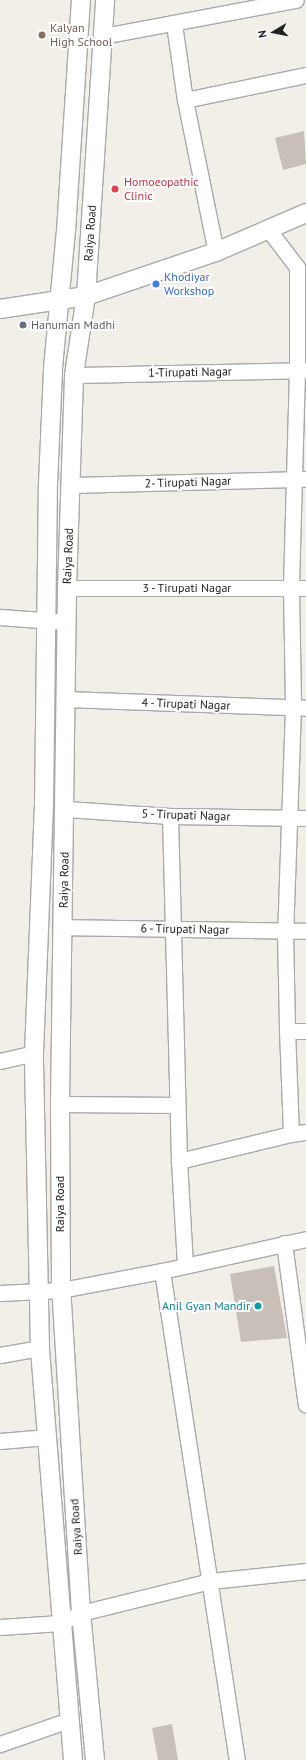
<!DOCTYPE html>
<style>
body{margin:0}
#map{position:relative;width:306px;height:1760px;overflow:hidden;background:#f2efe9;font-family:"PT Sans",sans-serif}
div>[style]{position:absolute}
[style*='--x']{left:calc(var(--x)*1px);top:calc(var(--y)*1px);width:calc(var(--w)*1px);rotate:calc(var(--a)*1deg)}
.building>*{inset:0;background:#c7bfb8}
.roads{filter:drop-shadow(1px 0 #a9a9a9) drop-shadow(-1px 0 #a9a9a9) drop-shadow(0 1px #a9a9a9) drop-shadow(0 -1px #a9a9a9)}
.minor>*{height:15px;margin:-7.5px;padding:0 7.5px;transform-origin:7.5px;border-radius:7.5px;background:#fff}
.tertiary>*{height:18px;margin:-9px;padding:0 9px;transform-origin:9px;border-radius:9px;background:#fff}
.dots>*{width:11px;height:11px;translate:-50% -50%;box-sizing:border-box;border:2px solid #fff;border-radius:50%}
span{translate:-50% -50%;white-space:nowrap;text-align:center;line-height:1.15;-webkit-text-stroke:4px #fff;paint-order:stroke}
.education-label{font-size:12px;color:#785e54}
.left{translate:0 -50%;text-align:left}
.health-label{font-size:12px;color:#be3a42}
.street-label{font-size:12px;color:#222}
.shop-label{font-size:12px;color:#366cbe}
.worship-label{font-size:12px;color:#5b616d}
.culture-label{font-size:12px;color:#0d838f}
.right{translate:-100% -50%;text-align:right}
.north{position:absolute;left:254px;top:12px;width:40px;height:40px;-webkit-text-stroke:3px #fff;paint-order:stroke;rotate:260deg;font-size:11px;font-weight:700;line-height:16px;text-align:center;color:#222}
.north::after{content:'';display:block;margin:auto;width:14px;height:18px;background:#222;clip-path:polygon(50% 0,100% 100%,50% 72%,0 100%)}
</style>
<div id="map">
<div class="building">
<div style="clip-path:polygon(304px 131px,306px 164px,283px 170px,275px 138px)"></div>
<div style="clip-path:polygon(274px 1266px,287px 1338px,241px 1342px,230px 1274px)"></div>
<div style="clip-path:polygon(172px 1724px,178px 1760px,158px 1760px,152px 1728px)"></div>
</div>
<div class="roads">
<div class="minor">
<div style="--x:174;--y:24;--w:77;--a:81.8"></div>
<div style="--x:185;--y:100;--w:124;--a:-11.7"></div>
<div style="--x:103;--y:36;--w:196;--a:-10.6"></div>
<div style="--x:185;--y:100;--w:155;--a:78.5"></div>
<div style="--x:268;--y:229;--w:48;--a:52.7"></div>
<div style="--x:297;--y:267;--w:103;--a:90"></div>
<div style="--x:297;--y:370;--w:218;--a:91.6"></div>
<div style="--x:291;--y:588;--w:120;--a:89"></div>
<div style="--x:293;--y:708;--w:224;--a:92"></div>
<div style="--x:285;--y:932;--w:99;--a:88.8"></div>
<div style="--x:287;--y:1031;--w:19;--a:0"></div>
<div style="--x:74;--y:375;--w:232;--a:-1.2"></div>
<div style="--x:70;--y:485;--w:236;--a:-1.5"></div>
<div style="--x:67;--y:588;--w:239;--a:0"></div>
<div style="--x:0;--y:617;--w:67;--a:4.3"></div>
<div style="--x:66;--y:699;--w:240;--a:2.1"></div>
<div style="--x:66;--y:809;--w:104;--a:3.9"></div>
<div style="--x:170;--y:816;--w:136;--a:0.8"></div>
<div style="--x:170;--y:816;--w:345;--a:88.5"></div>
<div style="--x:179;--y:1161;--w:104;--a:86.7"></div>
<div style="--x:63;--y:927;--w:243;--a:0.9"></div>
<div style="--x:0;--y:1061;--w:35;--a:-13"></div>
<div style="--x:60;--y:1104;--w:117;--a:0.5"></div>
<div style="--x:291;--y:1134;--w:15;--a:-8"></div>
<div style="--x:179;--y:1161;--w:115;--a:-13.6"></div>
<div style="--x:291;--y:1134;--w:103;--a:-92.2"></div>
<div style="--x:284;--y:1243;--w:163;--a:82.3"></div>
<div style="--x:162;--y:1271;--w:495;--a:81.3"></div>
<div style="--x:0;--y:1293;--w:61;--a:-2.8"></div>
<div style="--x:61;--y:1290;--w:103;--a:-10.7"></div>
<div style="--x:162;--y:1271;--w:148;--a:-12.5"></div>
<div style="--x:0;--y:1355;--w:41;--a:-9.9"></div>
<div style="--x:0;--y:1441;--w:47;--a:-4.9"></div>
<div style="--x:0;--y:1627;--w:60;--a:-3.8"></div>
<div style="--x:60;--y:1623;--w:23;--a:-25"></div>
<div style="--x:81;--y:1613;--w:133;--a:-13.9"></div>
<div style="--x:210;--y:1581;--w:97;--a:-5.9"></div>
<div style="--x:0;--y:1744;--w:73;--a:-19.2"></div>
</div>
<div class="tertiary">
<div style="--x:0;--y:309;--w:87;--a:-8.6"></div>
<div style="--x:86;--y:296;--w:137;--a:-18.7"></div>
<div style="--x:216;--y:252;--w:98;--a:-23.4"></div>
<div style="--x:73;--y:1760;--w:413;--a:-94.6"></div>
<div style="--x:40;--y:1348;--w:295;--a:-91.2"></div>
<div style="--x:34;--y:1053;--w:248;--a:-87.7"></div>
<div style="--x:44;--y:805;--w:321;--a:-89.3"></div>
<div style="--x:48;--y:484;--w:116;--a:-87.5"></div>
<div style="--x:53;--y:368;--w:138;--a:-84.6"></div>
<div style="--x:66;--y:231;--w:231;--a:-86.3"></div>
<div style="--x:95;--y:1760;--w:148;--a:-95.4"></div>
<div style="--x:81;--y:1613;--w:324;--a:-93.5"></div>
<div style="--x:61;--y:1290;--w:186;--a:-90.3"></div>
<div style="--x:60;--y:1104;--w:516;--a:-89.22"></div>
<div style="--x:67;--y:588;--w:213;--a:-88.1"></div>
<div style="--x:74;--y:375;--w:80;--a:-81.4"></div>
<div style="--x:86;--y:296;--w:297;--a:-86.3"></div>
</div>
</div>
<div class="dots">
<div style="left:42px;top:35px;background:#8d6e63"></div>
<div style="left:115px;top:189px;background:#e0444e"></div>
<div style="left:156px;top:284px;background:#3f7fe0"></div>
<div style="left:23px;top:325px;background:#6b7280"></div>
<div style="left:258px;top:1306px;background:#0f9aa8"></div>
</div>
<div class="education-label">
<span class="left" style="left:50px;top:35px">Kalyan<br>High School</span>
</div>
<div class="health-label">
<span class="left" style="left:124px;top:189px">Homoeopathic<br>Clinic</span>
</div>
<div class="street-label">
<span style="left:90px;top:233px;rotate:-86deg">Raiya Road</span>
<span style="left:190px;top:372px;rotate:-1deg">1-Tirupati Nagar</span>
<span style="left:188px;top:482px;rotate:-2deg">2- Tirupati Nagar</span>
<span style="left:68px;top:556px;rotate:-88deg">Raiya Road</span>
<span style="left:187px;top:588px">3 - Tirupati Nagar</span>
<span style="left:186px;top:704px;rotate:2deg">4 - Tirupati Nagar</span>
<span style="left:186px;top:815px;rotate:2deg">5 - Tirupati Nagar</span>
<span style="left:64px;top:880px;rotate:-89deg">Raiya Road</span>
<span style="left:185px;top:929px;rotate:1deg">6 - Tirupati Nagar</span>
<span style="left:60px;top:1204px;rotate:-90deg">Raiya Road</span>
<span style="left:76px;top:1527px;rotate:-94deg">Raiya Road</span>
</div>
<div class="shop-label">
<span class="left" style="left:164px;top:284px">Khodiyar<br>Workshop</span>
</div>
<div class="worship-label">
<span class="left" style="left:31px;top:325px">Hanuman Madhi</span>
</div>
<div class="culture-label">
<span class="right" style="left:250px;top:1306px">Anil Gyan Mandir</span>
</div>
<div class="north">N</div>
</div>
